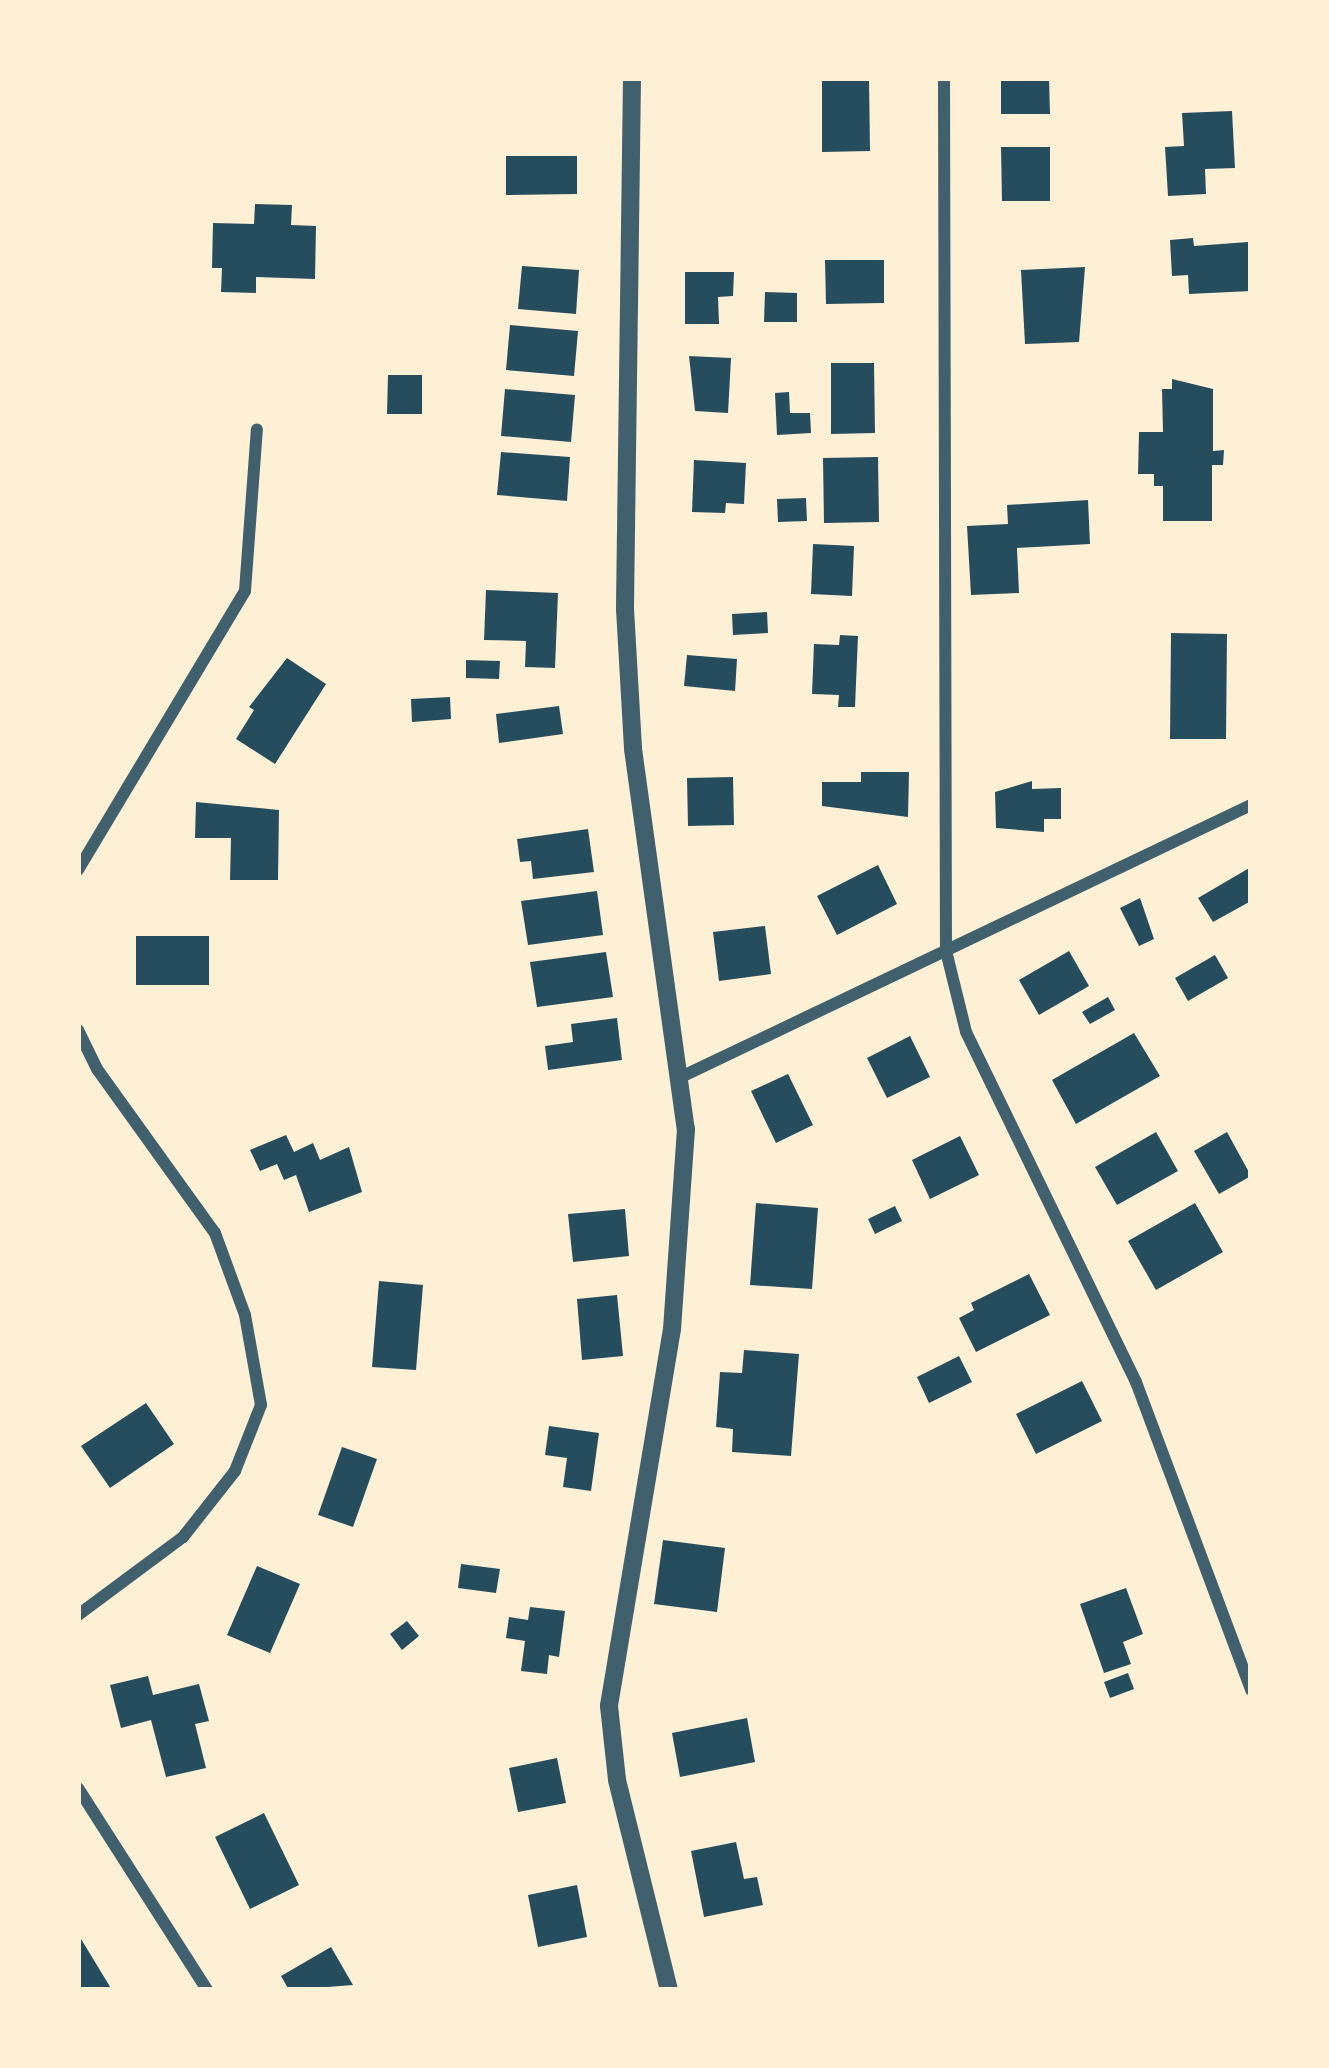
<!DOCTYPE html>
<style>
body{margin:0}
#map{position:relative;width:1329px;height:2068px;overflow:hidden;background:#fdf0d5;font-family:"IBM Plex Sans",sans-serif}
div>[style]{position:absolute}
[style*='--x']{left:calc(var(--x)*1px);top:calc(var(--y)*1px);width:calc(var(--w)*1px);rotate:calc(var(--a)*1deg)}
.building>*{inset:0;background:#264d5e}
.minor>*{height:12px;margin:-6px;padding:0 6px;transform-origin:6px;border-radius:6px;background:#3f606c}
.tertiary>*{height:18px;margin:-9px;padding:0 9px;transform-origin:9px;border-radius:9px;background:#3f606c}
span{translate:-50% -50%;white-space:nowrap;text-align:center;line-height:1.15;-webkit-text-stroke:10px #fdf0d5;paint-order:stroke}
.frame{position:absolute;inset:0;border:81px solid #fdf0d5;pointer-events:none}
</style>
<div id="map">
<div class="building">
<div style="clip-path:polygon(822px 78px,869px 78px,870px 151px,822px 152px)"></div>
<div style="clip-path:polygon(1001px 78px,1049px 78px,1050px 114px,1001px 114px)"></div>
<div style="clip-path:polygon(1232px 111px,1235px 168px,1205px 169px,1206px 194px,1168px 196px,1165px 147px,1184px 146px,1182px 113px)"></div>
<div style="clip-path:polygon(1001px 147px,1050px 147px,1050px 201px,1002px 201px)"></div>
<div style="clip-path:polygon(506px 156px,577px 156px,577px 194px,506px 195px)"></div>
<div style="clip-path:polygon(255px 204px,292px 205px,291px 225px,316px 226px,315px 279px,256px 277px,256px 293px,221px 292px,222px 268px,212px 268px,213px 223px,254px 224px)"></div>
<div style="clip-path:polygon(1193px 238px,1194px 246px,1248px 242px,1251px 291px,1189px 294px,1188px 275px,1172px 276px,1170px 240px)"></div>
<div style="clip-path:polygon(825px 260px,884px 260px,884px 303px,826px 304px)"></div>
<div style="clip-path:polygon(522px 266px,579px 270px,576px 314px,518px 309px)"></div>
<div style="clip-path:polygon(1085px 267px,1079px 342px,1025px 344px,1021px 270px)"></div>
<div style="clip-path:polygon(685px 272px,734px 272px,733px 296px,718px 297px,719px 324px,685px 324px)"></div>
<div style="clip-path:polygon(765px 292px,797px 293px,797px 322px,764px 322px)"></div>
<div style="clip-path:polygon(510px 325px,578px 331px,574px 376px,506px 370px)"></div>
<div style="clip-path:polygon(689px 356px,731px 358px,728px 413px,695px 411px)"></div>
<div style="clip-path:polygon(831px 363px,874px 363px,875px 433px,831px 434px)"></div>
<div style="clip-path:polygon(388px 375px,422px 375px,422px 414px,387px 414px)"></div>
<div style="clip-path:polygon(1172px 379px,1213px 389px,1213px 451px,1224px 450px,1223px 465px,1212px 465px,1212px 521px,1163px 521px,1163px 486px,1154px 486px,1154px 474px,1138px 474px,1139px 432px,1163px 432px,1162px 389px,1172px 389px)"></div>
<div style="clip-path:polygon(505px 389px,575px 395px,571px 442px,501px 436px)"></div>
<div style="clip-path:polygon(789px 392px,790px 413px,810px 413px,811px 433px,777px 435px,775px 393px)"></div>
<div style="clip-path:polygon(501px 452px,570px 457px,567px 501px,497px 495px)"></div>
<div style="clip-path:polygon(878px 457px,879px 522px,824px 523px,823px 458px)"></div>
<div style="clip-path:polygon(694px 460px,746px 463px,744px 504px,726px 503px,725px 513px,692px 512px)"></div>
<div style="clip-path:polygon(806px 498px,807px 521px,778px 522px,777px 499px)"></div>
<div style="clip-path:polygon(1088px 500px,1090px 544px,1017px 548px,1019px 593px,971px 595px,967px 526px,1008px 524px,1007px 505px)"></div>
<div style="clip-path:polygon(813px 544px,854px 546px,852px 596px,811px 594px)"></div>
<div style="clip-path:polygon(486px 590px,558px 593px,555px 668px,525px 667px,526px 641px,484px 640px)"></div>
<div style="clip-path:polygon(767px 612px,768px 633px,733px 635px,732px 614px)"></div>
<div style="clip-path:polygon(1171px 633px,1227px 634px,1226px 739px,1170px 739px)"></div>
<div style="clip-path:polygon(840px 635px,858px 636px,855px 707px,838px 707px,839px 695px,812px 694px,814px 644px,839px 645px)"></div>
<div style="clip-path:polygon(687px 655px,737px 659px,735px 691px,684px 686px)"></div>
<div style="clip-path:polygon(287px 658px,326px 684px,275px 764px,236px 739px,254px 710px,249px 707px)"></div>
<div style="clip-path:polygon(466px 660px,500px 661px,499px 679px,466px 678px)"></div>
<div style="clip-path:polygon(450px 697px,451px 719px,412px 722px,411px 699px)"></div>
<div style="clip-path:polygon(559px 706px,563px 734px,499px 743px,496px 714px)"></div>
<div style="clip-path:polygon(861px 772px,909px 772px,908px 817px,822px 806px,822px 782px,861px 782px)"></div>
<div style="clip-path:polygon(733px 777px,734px 825px,688px 826px,687px 778px)"></div>
<div style="clip-path:polygon(1032px 781px,1032px 789px,1061px 788px,1061px 819px,1044px 819px,1044px 832px,996px 828px,995px 792px)"></div>
<div style="clip-path:polygon(196px 802px,279px 810px,278px 880px,230px 880px,231px 838px,195px 838px)"></div>
<div style="clip-path:polygon(588px 829px,594px 872px,533px 879px,531px 861px,520px 862px,517px 839px)"></div>
<div style="clip-path:polygon(878px 865px,897px 904px,837px 935px,817px 896px)"></div>
<div style="clip-path:polygon(1251px 867px,1251px 901px,1213px 922px,1198px 898px)"></div>
<div style="clip-path:polygon(597px 891px,603px 935px,528px 945px,521px 901px)"></div>
<div style="clip-path:polygon(1140px 898px,1154px 939px,1139px 946px,1120px 908px)"></div>
<div style="clip-path:polygon(765px 926px,771px 974px,719px 981px,713px 932px)"></div>
<div style="clip-path:polygon(136px 936px,209px 936px,209px 985px,136px 985px)"></div>
<div style="clip-path:polygon(1069px 951px,1089px 986px,1039px 1015px,1019px 980px)"></div>
<div style="clip-path:polygon(606px 952px,613px 997px,537px 1007px,530px 962px)"></div>
<div style="clip-path:polygon(1215px 955px,1228px 978px,1188px 1001px,1175px 978px)"></div>
<div style="clip-path:polygon(1108px 997px,1115px 1010px,1090px 1024px,1082px 1012px)"></div>
<div style="clip-path:polygon(617px 1018px,622px 1060px,548px 1070px,545px 1046px,573px 1042px,571px 1024px)"></div>
<div style="clip-path:polygon(1134px 1033px,1160px 1076px,1076px 1124px,1052px 1080px)"></div>
<div style="clip-path:polygon(910px 1036px,930px 1077px,887px 1098px,867px 1058px)"></div>
<div style="clip-path:polygon(788px 1074px,813px 1125px,776px 1143px,751px 1091px)"></div>
<div style="clip-path:polygon(1156px 1132px,1178px 1171px,1117px 1205px,1095px 1167px)"></div>
<div style="clip-path:polygon(1227px 1132px,1251px 1176px,1219px 1194px,1194px 1151px)"></div>
<div style="clip-path:polygon(286px 1135px,294px 1152px,313px 1143px,320px 1160px,349px 1147px,362px 1192px,309px 1212px,296px 1175px,284px 1180px,277px 1164px,260px 1171px,250px 1150px)"></div>
<div style="clip-path:polygon(960px 1136px,979px 1175px,930px 1199px,912px 1160px)"></div>
<div style="clip-path:polygon(756px 1203px,818px 1208px,812px 1289px,750px 1285px)"></div>
<div style="clip-path:polygon(1195px 1203px,1223px 1252px,1156px 1290px,1128px 1241px)"></div>
<div style="clip-path:polygon(895px 1206px,902px 1221px,875px 1234px,868px 1219px)"></div>
<div style="clip-path:polygon(625px 1209px,629px 1256px,573px 1262px,568px 1214px)"></div>
<div style="clip-path:polygon(1029px 1274px,1050px 1315px,976px 1352px,959px 1318px,974px 1310px,971px 1303px)"></div>
<div style="clip-path:polygon(379px 1281px,423px 1285px,416px 1370px,372px 1367px)"></div>
<div style="clip-path:polygon(617px 1295px,623px 1356px,582px 1360px,577px 1299px)"></div>
<div style="clip-path:polygon(744px 1350px,799px 1354px,791px 1456px,732px 1452px,733px 1429px,716px 1427px,720px 1372px,742px 1373px)"></div>
<div style="clip-path:polygon(959px 1356px,972px 1382px,929px 1403px,917px 1377px)"></div>
<div style="clip-path:polygon(1082px 1381px,1102px 1421px,1036px 1454px,1016px 1414px)"></div>
<div style="clip-path:polygon(146px 1403px,174px 1444px,110px 1488px,81px 1446px)"></div>
<div style="clip-path:polygon(549px 1426px,599px 1433px,591px 1491px,563px 1487px,567px 1458px,545px 1455px)"></div>
<div style="clip-path:polygon(342px 1447px,377px 1459px,353px 1527px,318px 1515px)"></div>
<div style="clip-path:polygon(663px 1540px,725px 1548px,717px 1612px,654px 1604px)"></div>
<div style="clip-path:polygon(461px 1564px,500px 1569px,496px 1593px,458px 1588px)"></div>
<div style="clip-path:polygon(257px 1566px,300px 1584px,270px 1653px,227px 1635px)"></div>
<div style="clip-path:polygon(1126px 1588px,1143px 1634px,1123px 1642px,1131px 1664px,1104px 1673px,1080px 1604px)"></div>
<div style="clip-path:polygon(530px 1607px,565px 1611px,559px 1657px,549px 1655px,547px 1674px,521px 1671px,525px 1641px,506px 1638px,509px 1617px,528px 1620px)"></div>
<div style="clip-path:polygon(407px 1621px,419px 1636px,402px 1650px,390px 1634px)"></div>
<div style="clip-path:polygon(1128px 1673px,1134px 1689px,1110px 1698px,1104px 1682px)"></div>
<div style="clip-path:polygon(148px 1676px,153px 1695px,199px 1684px,209px 1721px,195px 1724px,206px 1768px,166px 1777px,151px 1720px,121px 1728px,110px 1685px)"></div>
<div style="clip-path:polygon(747px 1718px,755px 1762px,680px 1777px,672px 1733px)"></div>
<div style="clip-path:polygon(557px 1758px,566px 1803px,518px 1812px,509px 1768px)"></div>
<div style="clip-path:polygon(264px 1813px,299px 1885px,250px 1909px,215px 1837px)"></div>
<div style="clip-path:polygon(736px 1842px,744px 1879px,757px 1877px,763px 1905px,704px 1917px,691px 1851px)"></div>
<div style="clip-path:polygon(577px 1885px,587px 1937px,538px 1947px,528px 1895px)"></div>
<div style="clip-path:polygon(78px 1934px,112px 1990px,78px 1990px)"></div>
<div style="clip-path:polygon(331px 1947px,353px 1985px,289px 1990px,281px 1976px)"></div>
</div>
<div class="minor">
<div style="--x:944;--y:78;--w:873;--a:89.87"></div>
<div style="--x:946;--y:951;--w:83;--a:76.1"></div>
<div style="--x:966;--y:1032;--w:389;--a:64.1"></div>
<div style="--x:1136;--y:1382;--w:329;--a:69.5"></div>
<div style="--x:78;--y:870;--w:325;--a:-59.1"></div>
<div style="--x:245;--y:591;--w:162;--a:-85.8"></div>
<div style="--x:78;--y:1030;--w:43;--a:64"></div>
<div style="--x:97;--y:1069;--w:202;--a:54.3"></div>
<div style="--x:215;--y:1233;--w:87;--a:69.9"></div>
<div style="--x:245;--y:1315;--w:91;--a:79.9"></div>
<div style="--x:261;--y:1405;--w:71;--a:111.5"></div>
<div style="--x:235;--y:1471;--w:84;--a:128.2"></div>
<div style="--x:183;--y:1537;--w:131;--a:143.4"></div>
<div style="--x:683;--y:1076;--w:629;--a:-25.51"></div>
<div style="--x:78;--y:1788;--w:240;--a:57.4"></div>
</div>
<div class="tertiary">
<div style="--x:632;--y:78;--w:531;--a:90.76"></div>
<div style="--x:625;--y:609;--w:140;--a:86.7"></div>
<div style="--x:633;--y:749;--w:384;--a:82.1"></div>
<div style="--x:686;--y:1129;--w:200;--a:94"></div>
<div style="--x:672;--y:1329;--w:382;--a:99.5"></div>
<div style="--x:609;--y:1706;--w:74;--a:83.8"></div>
<div style="--x:617;--y:1780;--w:216;--a:76.1"></div>
</div>
<div class="frame"></div>
</div>
